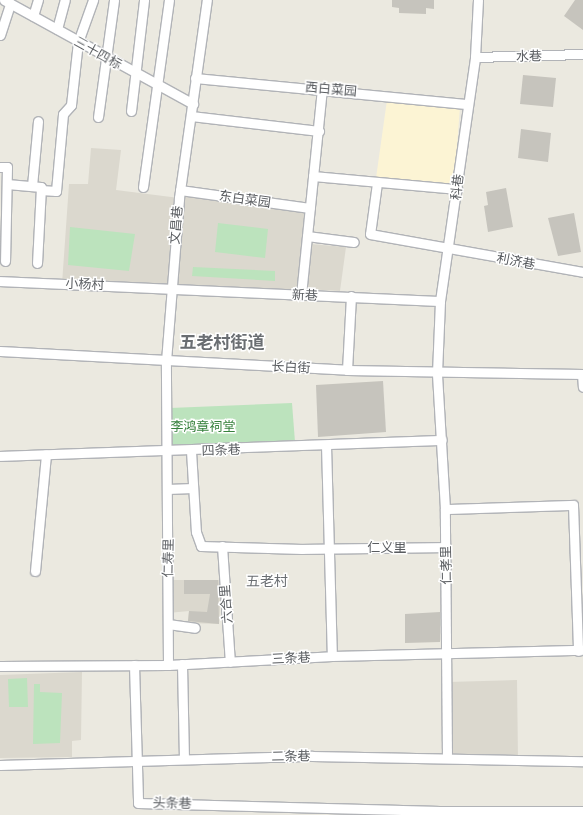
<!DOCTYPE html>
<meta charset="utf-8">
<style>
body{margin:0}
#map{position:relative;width:583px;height:815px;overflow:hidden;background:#ebe9e0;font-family:Manrope,"Noto Sans SC",sans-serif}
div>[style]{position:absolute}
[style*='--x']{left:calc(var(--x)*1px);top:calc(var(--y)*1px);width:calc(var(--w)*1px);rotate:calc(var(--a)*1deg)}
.commercial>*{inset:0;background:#fcf4d4}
.education>*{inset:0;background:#dbd8ce}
.green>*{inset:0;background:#bce3bd}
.building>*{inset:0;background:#c6c4bd}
.roads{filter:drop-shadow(1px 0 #b1b3b7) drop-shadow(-1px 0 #b1b3b7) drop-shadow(0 1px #b1b3b7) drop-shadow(0 -1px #b1b3b7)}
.minor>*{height:9px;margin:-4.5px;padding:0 4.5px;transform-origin:4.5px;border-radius:4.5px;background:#fff}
span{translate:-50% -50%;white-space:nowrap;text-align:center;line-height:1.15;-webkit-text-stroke:3px #fff;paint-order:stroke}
.street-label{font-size:13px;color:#595c60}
.park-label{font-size:13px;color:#36813c}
.neighbourhood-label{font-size:14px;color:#6a6e72}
.district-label{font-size:17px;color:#6a6e72;font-weight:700}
</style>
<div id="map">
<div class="commercial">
<div style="clip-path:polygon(387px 100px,460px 107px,454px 185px,376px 178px)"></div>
</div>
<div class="education">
<div style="clip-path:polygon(91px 148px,121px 150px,116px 190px,179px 198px,180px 190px,310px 208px,301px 295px,62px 284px,69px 184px,88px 184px)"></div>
<div style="clip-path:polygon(310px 244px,346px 247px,340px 291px,305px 289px)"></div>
<div style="clip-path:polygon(167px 580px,222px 580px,219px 624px,188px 623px,189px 611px,168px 613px)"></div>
<div style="clip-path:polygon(82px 672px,81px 740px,72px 741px,72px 757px,0 758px,0 675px)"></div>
<div style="clip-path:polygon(517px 680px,518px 759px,447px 758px,448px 682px)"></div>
</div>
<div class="green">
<div style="clip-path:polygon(218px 223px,268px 229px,265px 258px,215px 252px)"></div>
<div style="clip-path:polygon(70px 227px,135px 234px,129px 271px,68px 265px)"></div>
<div style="clip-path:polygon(193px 267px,275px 271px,275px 281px,192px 276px)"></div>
<div style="clip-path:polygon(292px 403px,295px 442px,171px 448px,170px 408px)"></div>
<div style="clip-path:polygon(27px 678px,28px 707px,9px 707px,8px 679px)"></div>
<div style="clip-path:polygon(34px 684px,40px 684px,40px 692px,62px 693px,60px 743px,33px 744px)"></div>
</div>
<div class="building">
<div style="clip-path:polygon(392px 0,434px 0,434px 9px,426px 8px,426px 14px,399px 13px,399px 8px,392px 7px)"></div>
<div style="clip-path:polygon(575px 0,583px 0,583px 30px,564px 16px)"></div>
<div style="clip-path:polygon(523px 75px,556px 78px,553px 107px,520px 104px)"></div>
<div style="clip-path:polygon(521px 129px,551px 133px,548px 162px,518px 158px)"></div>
<div style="clip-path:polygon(506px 188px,513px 227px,488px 232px,484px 206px,488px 205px,486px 192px)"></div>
<div style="clip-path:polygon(574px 213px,581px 252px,558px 256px,548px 218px)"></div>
<div style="clip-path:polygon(383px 381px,386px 432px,318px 437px,316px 385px)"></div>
<div style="clip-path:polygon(184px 580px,218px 580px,219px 624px,188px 621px,189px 611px,207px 612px,210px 594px,184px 594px)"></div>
<div style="clip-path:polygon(440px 612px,440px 642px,405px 643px,405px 614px)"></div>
</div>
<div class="roads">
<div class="minor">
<div style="--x:4;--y:0;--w:216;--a:28.8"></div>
<div style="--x:33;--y:16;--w:17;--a:-73"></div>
<div style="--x:57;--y:29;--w:30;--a:-75"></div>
<div style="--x:0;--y:35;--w:33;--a:-72"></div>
<div style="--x:475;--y:57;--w:108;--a:-1.6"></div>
<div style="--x:195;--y:78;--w:272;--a:5.5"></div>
<div style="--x:131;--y:111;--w:112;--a:-83.3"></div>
<div style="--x:191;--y:116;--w:129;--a:6.7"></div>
<div style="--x:98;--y:117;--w:118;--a:-82.2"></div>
<div style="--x:0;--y:167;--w:7;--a:0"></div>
<div style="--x:7;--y:167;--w:94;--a:91.2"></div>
<div style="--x:313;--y:176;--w:145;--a:5.2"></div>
<div style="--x:377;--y:183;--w:51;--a:97.8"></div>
<div style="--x:370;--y:234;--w:216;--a:10.1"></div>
<div style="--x:7;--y:184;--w:34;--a:5"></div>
<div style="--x:41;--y:187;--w:76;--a:93"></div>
<div style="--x:32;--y:186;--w:65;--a:-84.7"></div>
<div style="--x:143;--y:187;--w:189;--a:-82.1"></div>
<div style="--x:41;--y:190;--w:15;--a:4"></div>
<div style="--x:56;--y:191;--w:77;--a:-84.8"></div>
<div style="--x:63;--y:114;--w:12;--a:-48"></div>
<div style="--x:71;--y:105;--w:63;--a:-83.7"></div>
<div style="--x:78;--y:42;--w:45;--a:-70.3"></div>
<div style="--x:180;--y:190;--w:131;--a:7.9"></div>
<div style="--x:307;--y:236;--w:47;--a:7.3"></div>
<div style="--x:0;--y:281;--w:440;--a:2.6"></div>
<div style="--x:301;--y:295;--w:208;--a:-84.2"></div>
<div style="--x:0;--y:351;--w:348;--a:3.1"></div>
<div style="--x:347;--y:370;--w:236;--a:1"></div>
<div style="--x:347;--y:370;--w:74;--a:-86.9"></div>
<div style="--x:582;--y:374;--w:13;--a:86"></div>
<div style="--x:326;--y:445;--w:211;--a:88.4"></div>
<div style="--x:191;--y:451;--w:81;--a:86.5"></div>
<div style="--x:196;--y:532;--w:15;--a:70"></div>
<div style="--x:201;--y:546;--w:101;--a:1.7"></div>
<div style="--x:302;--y:549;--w:144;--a:-0.8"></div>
<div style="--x:0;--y:456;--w:442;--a:-2.1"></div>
<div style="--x:167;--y:489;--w:26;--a:-2"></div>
<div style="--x:445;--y:509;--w:128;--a:-1.8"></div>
<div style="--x:573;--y:505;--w:146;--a:88"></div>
<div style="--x:222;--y:546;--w:116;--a:86.1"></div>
<div style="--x:35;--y:571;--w:117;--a:-84.6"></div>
<div style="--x:168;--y:624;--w:27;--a:8"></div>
<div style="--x:182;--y:664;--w:95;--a:88.8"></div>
<div style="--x:134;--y:665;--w:138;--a:88.3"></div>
<div style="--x:138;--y:803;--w:302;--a:1.5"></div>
<div style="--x:440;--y:811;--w:143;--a:0"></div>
<div style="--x:168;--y:665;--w:304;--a:-90.4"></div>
<div style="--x:166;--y:361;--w:164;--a:-85.4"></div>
<div style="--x:179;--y:198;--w:200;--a:-82"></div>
<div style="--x:0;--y:666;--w:168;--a:-0.3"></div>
<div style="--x:168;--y:665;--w:164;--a:-3.1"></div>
<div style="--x:332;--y:656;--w:251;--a:-1.4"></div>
<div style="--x:447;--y:758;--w:249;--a:-90.5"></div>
<div style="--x:445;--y:509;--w:136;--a:-93.4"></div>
<div style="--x:437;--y:373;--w:72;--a:-87.6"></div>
<div style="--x:440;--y:301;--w:246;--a:-81.8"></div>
<div style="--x:475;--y:57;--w:57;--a:-87"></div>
<div style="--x:0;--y:765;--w:312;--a:-1.7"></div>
<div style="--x:312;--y:756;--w:271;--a:1.1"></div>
</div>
</div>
<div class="street-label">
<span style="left:98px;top:53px;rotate:29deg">三十四标</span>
<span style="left:529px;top:56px;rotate:-1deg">水巷</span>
<span style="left:331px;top:89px;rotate:5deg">西白菜园</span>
<span style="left:457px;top:187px;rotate:-83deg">科巷</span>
<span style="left:245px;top:199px;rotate:8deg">东白菜园</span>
<span style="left:176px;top:225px;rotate:-85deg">文昌巷</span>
<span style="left:516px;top:261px;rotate:11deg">利济巷</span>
<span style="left:85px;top:284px;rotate:2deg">小杨村</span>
<span style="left:305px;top:295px;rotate:2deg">新巷</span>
<span style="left:291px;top:367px;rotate:3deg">长白街</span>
<span style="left:221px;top:450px;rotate:-2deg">四条巷</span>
<span style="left:387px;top:547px">仁义里</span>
<span style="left:168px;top:558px;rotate:-89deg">仁寿里</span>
<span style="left:446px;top:565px;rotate:-91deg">仁孝里</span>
<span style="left:226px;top:604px;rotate:-94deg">六合里</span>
<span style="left:291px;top:658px;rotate:-3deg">三条巷</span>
<span style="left:291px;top:756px;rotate:-1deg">二条巷</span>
<span style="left:172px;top:803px;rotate:1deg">头条巷</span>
</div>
<div class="park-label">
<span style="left:203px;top:426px">李鸿章祠堂</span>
</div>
<div class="neighbourhood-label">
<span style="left:267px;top:581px">五老村</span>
</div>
<div class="district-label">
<span style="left:222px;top:342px">五老村街道</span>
</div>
</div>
